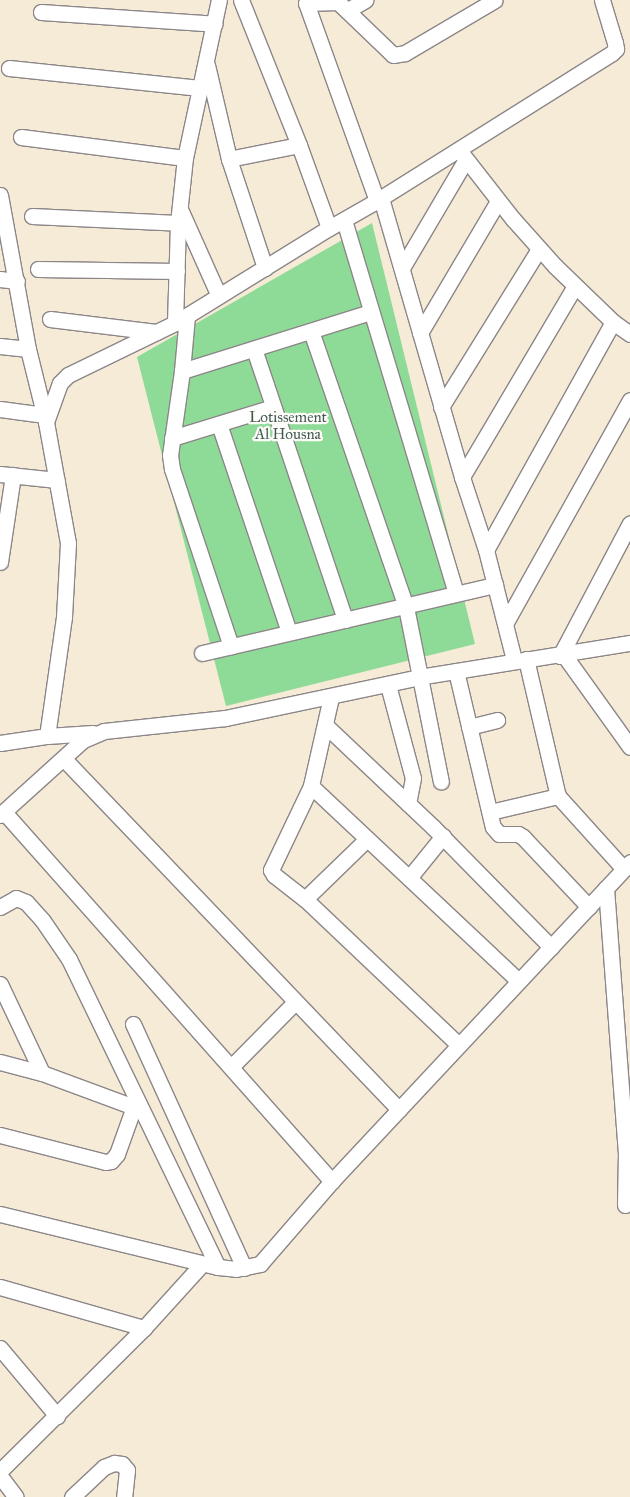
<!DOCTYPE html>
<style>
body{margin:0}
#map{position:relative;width:630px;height:1497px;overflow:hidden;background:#f6ebd6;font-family:"IM FELL Great Primer",serif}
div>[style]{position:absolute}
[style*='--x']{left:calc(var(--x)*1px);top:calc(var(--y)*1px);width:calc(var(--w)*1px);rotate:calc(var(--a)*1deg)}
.green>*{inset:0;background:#8eda97}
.roads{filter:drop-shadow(1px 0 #8c8688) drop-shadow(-1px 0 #8c8688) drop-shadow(0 1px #8c8688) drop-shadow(0 -1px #8c8688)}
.minor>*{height:15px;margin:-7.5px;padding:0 7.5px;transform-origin:7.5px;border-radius:7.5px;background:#fff}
span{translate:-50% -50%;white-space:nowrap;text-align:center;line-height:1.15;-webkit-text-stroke:4.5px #fdfcf7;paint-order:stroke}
.park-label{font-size:15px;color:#425957}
</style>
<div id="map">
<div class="green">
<div style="clip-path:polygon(372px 223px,475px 644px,226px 706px,137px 357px)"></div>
</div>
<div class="roads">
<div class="minor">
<div style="--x:241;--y:0;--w:156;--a:68.2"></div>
<div style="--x:299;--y:145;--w:88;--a:70.1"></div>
<div style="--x:348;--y:10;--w:20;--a:-30"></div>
<div style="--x:41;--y:12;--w:174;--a:3.9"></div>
<div style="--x:207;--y:65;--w:97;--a:76.8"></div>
<div style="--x:229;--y:159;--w:115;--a:71.7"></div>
<div style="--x:9;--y:68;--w:192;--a:6"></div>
<div style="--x:21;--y:137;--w:165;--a:7.3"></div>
<div style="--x:459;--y:150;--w:88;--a:52"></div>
<div style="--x:513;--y:219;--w:63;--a:48.2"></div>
<div style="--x:555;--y:266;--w:81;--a:44"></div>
<div style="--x:613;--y:322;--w:21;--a:35"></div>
<div style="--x:229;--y:159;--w:71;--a:-11.3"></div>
<div style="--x:0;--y:195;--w:157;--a:79.7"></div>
<div style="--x:28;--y:349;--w:75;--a:76.1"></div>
<div style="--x:46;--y:422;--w:123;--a:79.7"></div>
<div style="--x:68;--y:543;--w:74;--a:93.1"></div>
<div style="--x:64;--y:617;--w:120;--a:98.1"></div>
<div style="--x:381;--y:198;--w:291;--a:73.8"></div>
<div style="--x:462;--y:477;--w:77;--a:71.8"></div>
<div style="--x:486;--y:550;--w:114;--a:75.7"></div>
<div style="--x:377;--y:201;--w:210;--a:-109.7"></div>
<div style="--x:306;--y:3;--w:32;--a:-2"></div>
<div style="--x:338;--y:2;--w:76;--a:43.9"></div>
<div style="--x:393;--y:55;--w:12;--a:-9"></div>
<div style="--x:405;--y:53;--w:104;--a:-30.5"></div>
<div style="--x:180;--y:209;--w:95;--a:65.9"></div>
<div style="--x:32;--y:216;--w:146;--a:2.7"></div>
<div style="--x:344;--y:220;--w:390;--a:73.3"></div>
<div style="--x:402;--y:268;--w:124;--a:-59.5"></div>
<div style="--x:38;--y:269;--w:139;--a:0.8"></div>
<div style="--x:0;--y:279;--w:17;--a:7"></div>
<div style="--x:187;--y:316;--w:55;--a:95.2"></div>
<div style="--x:182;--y:371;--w:85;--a:98.1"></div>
<div style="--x:170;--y:455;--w:14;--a:82"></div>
<div style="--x:172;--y:469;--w:187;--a:71.6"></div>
<div style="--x:50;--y:319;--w:107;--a:7"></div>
<div style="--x:175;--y:323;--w:100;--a:-88.3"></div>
<div style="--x:178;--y:223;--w:65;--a:-83.9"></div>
<div style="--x:185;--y:158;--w:162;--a:-77.9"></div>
<div style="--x:311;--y:331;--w:292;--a:71"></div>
<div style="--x:406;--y:607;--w:178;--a:78.7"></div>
<div style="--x:420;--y:333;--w:153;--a:-59.4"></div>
<div style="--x:0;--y:346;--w:28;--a:6"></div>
<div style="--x:254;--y:349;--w:286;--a:71.4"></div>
<div style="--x:182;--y:371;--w:197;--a:-17.4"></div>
<div style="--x:441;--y:407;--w:186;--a:-58.2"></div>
<div style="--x:0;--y:409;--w:45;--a:7.6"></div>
<div style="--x:46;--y:422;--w:41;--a:-70.3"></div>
<div style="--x:60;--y:383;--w:11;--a:-45"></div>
<div style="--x:68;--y:375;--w:119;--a:-25.9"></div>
<div style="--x:175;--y:323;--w:181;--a:-31.7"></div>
<div style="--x:329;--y:228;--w:51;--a:-29.6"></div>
<div style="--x:373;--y:203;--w:282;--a:-32.1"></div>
<div style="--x:612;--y:53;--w:6;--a:-45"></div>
<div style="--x:616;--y:49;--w:6;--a:-99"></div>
<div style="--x:615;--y:43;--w:45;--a:-106.8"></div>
<div style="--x:219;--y:424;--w:219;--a:71.4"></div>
<div style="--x:172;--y:438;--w:106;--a:-17.1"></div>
<div style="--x:0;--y:474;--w:57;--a:6"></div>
<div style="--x:462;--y:477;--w:222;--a:-59.4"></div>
<div style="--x:486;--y:550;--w:261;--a:-60.9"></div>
<div style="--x:0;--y:562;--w:88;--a:-81.5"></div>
<div style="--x:506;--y:622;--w:254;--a:-60.8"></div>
<div style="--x:202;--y:653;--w:301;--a:-13.1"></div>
<div style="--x:564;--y:655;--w:113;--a:54.3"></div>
<div style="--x:560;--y:656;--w:150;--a:-62.2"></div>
<div style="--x:526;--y:659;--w:141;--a:76.9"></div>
<div style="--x:558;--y:796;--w:98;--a:47.9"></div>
<div style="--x:456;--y:671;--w:160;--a:76.7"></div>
<div style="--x:493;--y:827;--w:9;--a:49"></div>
<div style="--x:499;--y:834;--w:19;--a:0"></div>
<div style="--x:518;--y:834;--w:6;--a:31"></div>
<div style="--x:523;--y:837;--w:96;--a:46.7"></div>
<div style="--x:388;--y:685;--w:96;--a:75"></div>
<div style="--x:413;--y:778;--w:26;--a:101"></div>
<div style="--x:331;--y:697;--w:91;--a:102.7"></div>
<div style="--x:311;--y:786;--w:93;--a:115.5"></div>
<div style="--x:271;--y:870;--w:6;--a:59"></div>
<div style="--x:274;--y:875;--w:39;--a:38"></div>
<div style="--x:305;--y:899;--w:212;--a:43.5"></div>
<div style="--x:325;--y:725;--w:150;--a:43.4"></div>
<div style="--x:434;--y:828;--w:167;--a:45.5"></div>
<div style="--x:469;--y:727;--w:29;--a:-14"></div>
<div style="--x:0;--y:743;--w:48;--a:-8.5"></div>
<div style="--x:47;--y:736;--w:46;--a:-3.7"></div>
<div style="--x:64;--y:759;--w:485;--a:46.3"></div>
<div style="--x:311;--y:786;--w:285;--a:43.2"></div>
<div style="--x:4;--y:812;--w:494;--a:48.4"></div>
<div style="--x:490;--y:812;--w:70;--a:-13.2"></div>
<div style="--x:0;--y:815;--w:112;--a:-42.1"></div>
<div style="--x:83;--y:740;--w:23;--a:-23"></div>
<div style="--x:104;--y:731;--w:122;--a:-6.1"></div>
<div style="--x:225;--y:718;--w:198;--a:-11.9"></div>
<div style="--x:419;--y:677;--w:214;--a:-9.2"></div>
<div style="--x:409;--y:878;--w:54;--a:-51"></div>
<div style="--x:606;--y:888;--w:265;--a:85.7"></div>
<div style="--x:626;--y:1152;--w:53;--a:91.1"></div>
<div style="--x:305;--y:899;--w:86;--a:-44.1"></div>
<div style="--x:0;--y:907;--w:18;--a:-29"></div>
<div style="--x:16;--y:898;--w:11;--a:22"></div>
<div style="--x:26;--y:902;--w:25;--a:48"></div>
<div style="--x:43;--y:921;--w:46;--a:55.6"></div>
<div style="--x:69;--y:959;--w:342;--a:64.2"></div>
<div style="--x:0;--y:984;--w:98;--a:64.7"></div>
<div style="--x:133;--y:1024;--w:268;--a:65.5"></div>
<div style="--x:0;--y:1062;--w:43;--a:14.7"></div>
<div style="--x:42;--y:1073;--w:98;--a:20.3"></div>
<div style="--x:231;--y:1067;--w:91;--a:-45.4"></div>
<div style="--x:0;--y:1135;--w:109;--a:14.3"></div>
<div style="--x:106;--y:1162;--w:5;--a:-11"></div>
<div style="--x:111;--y:1161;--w:9;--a:-49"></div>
<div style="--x:117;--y:1154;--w:56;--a:-70.3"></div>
<div style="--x:0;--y:1214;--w:224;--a:13.7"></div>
<div style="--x:218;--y:1267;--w:18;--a:6"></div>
<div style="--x:236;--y:1269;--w:25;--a:-12"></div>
<div style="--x:260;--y:1264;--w:110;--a:-49.1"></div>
<div style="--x:332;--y:1181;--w:437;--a:-46.9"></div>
<div style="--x:0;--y:1287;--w:150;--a:15.9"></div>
<div style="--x:0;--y:1348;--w:89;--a:50"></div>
<div style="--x:0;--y:1471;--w:203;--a:-44.8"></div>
<div style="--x:144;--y:1328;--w:86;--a:-47.8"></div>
<div style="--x:0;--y:1476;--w:26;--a:53"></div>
<div style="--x:72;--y:1497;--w:44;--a:-43.2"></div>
<div style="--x:104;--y:1467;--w:11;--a:-22"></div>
<div style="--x:114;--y:1463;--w:8;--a:7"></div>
<div style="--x:122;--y:1464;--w:8;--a:50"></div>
<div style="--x:127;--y:1470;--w:27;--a:96"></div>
</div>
</div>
<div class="park-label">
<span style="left:288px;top:426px">Lotissement<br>Al Housna</span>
</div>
</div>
